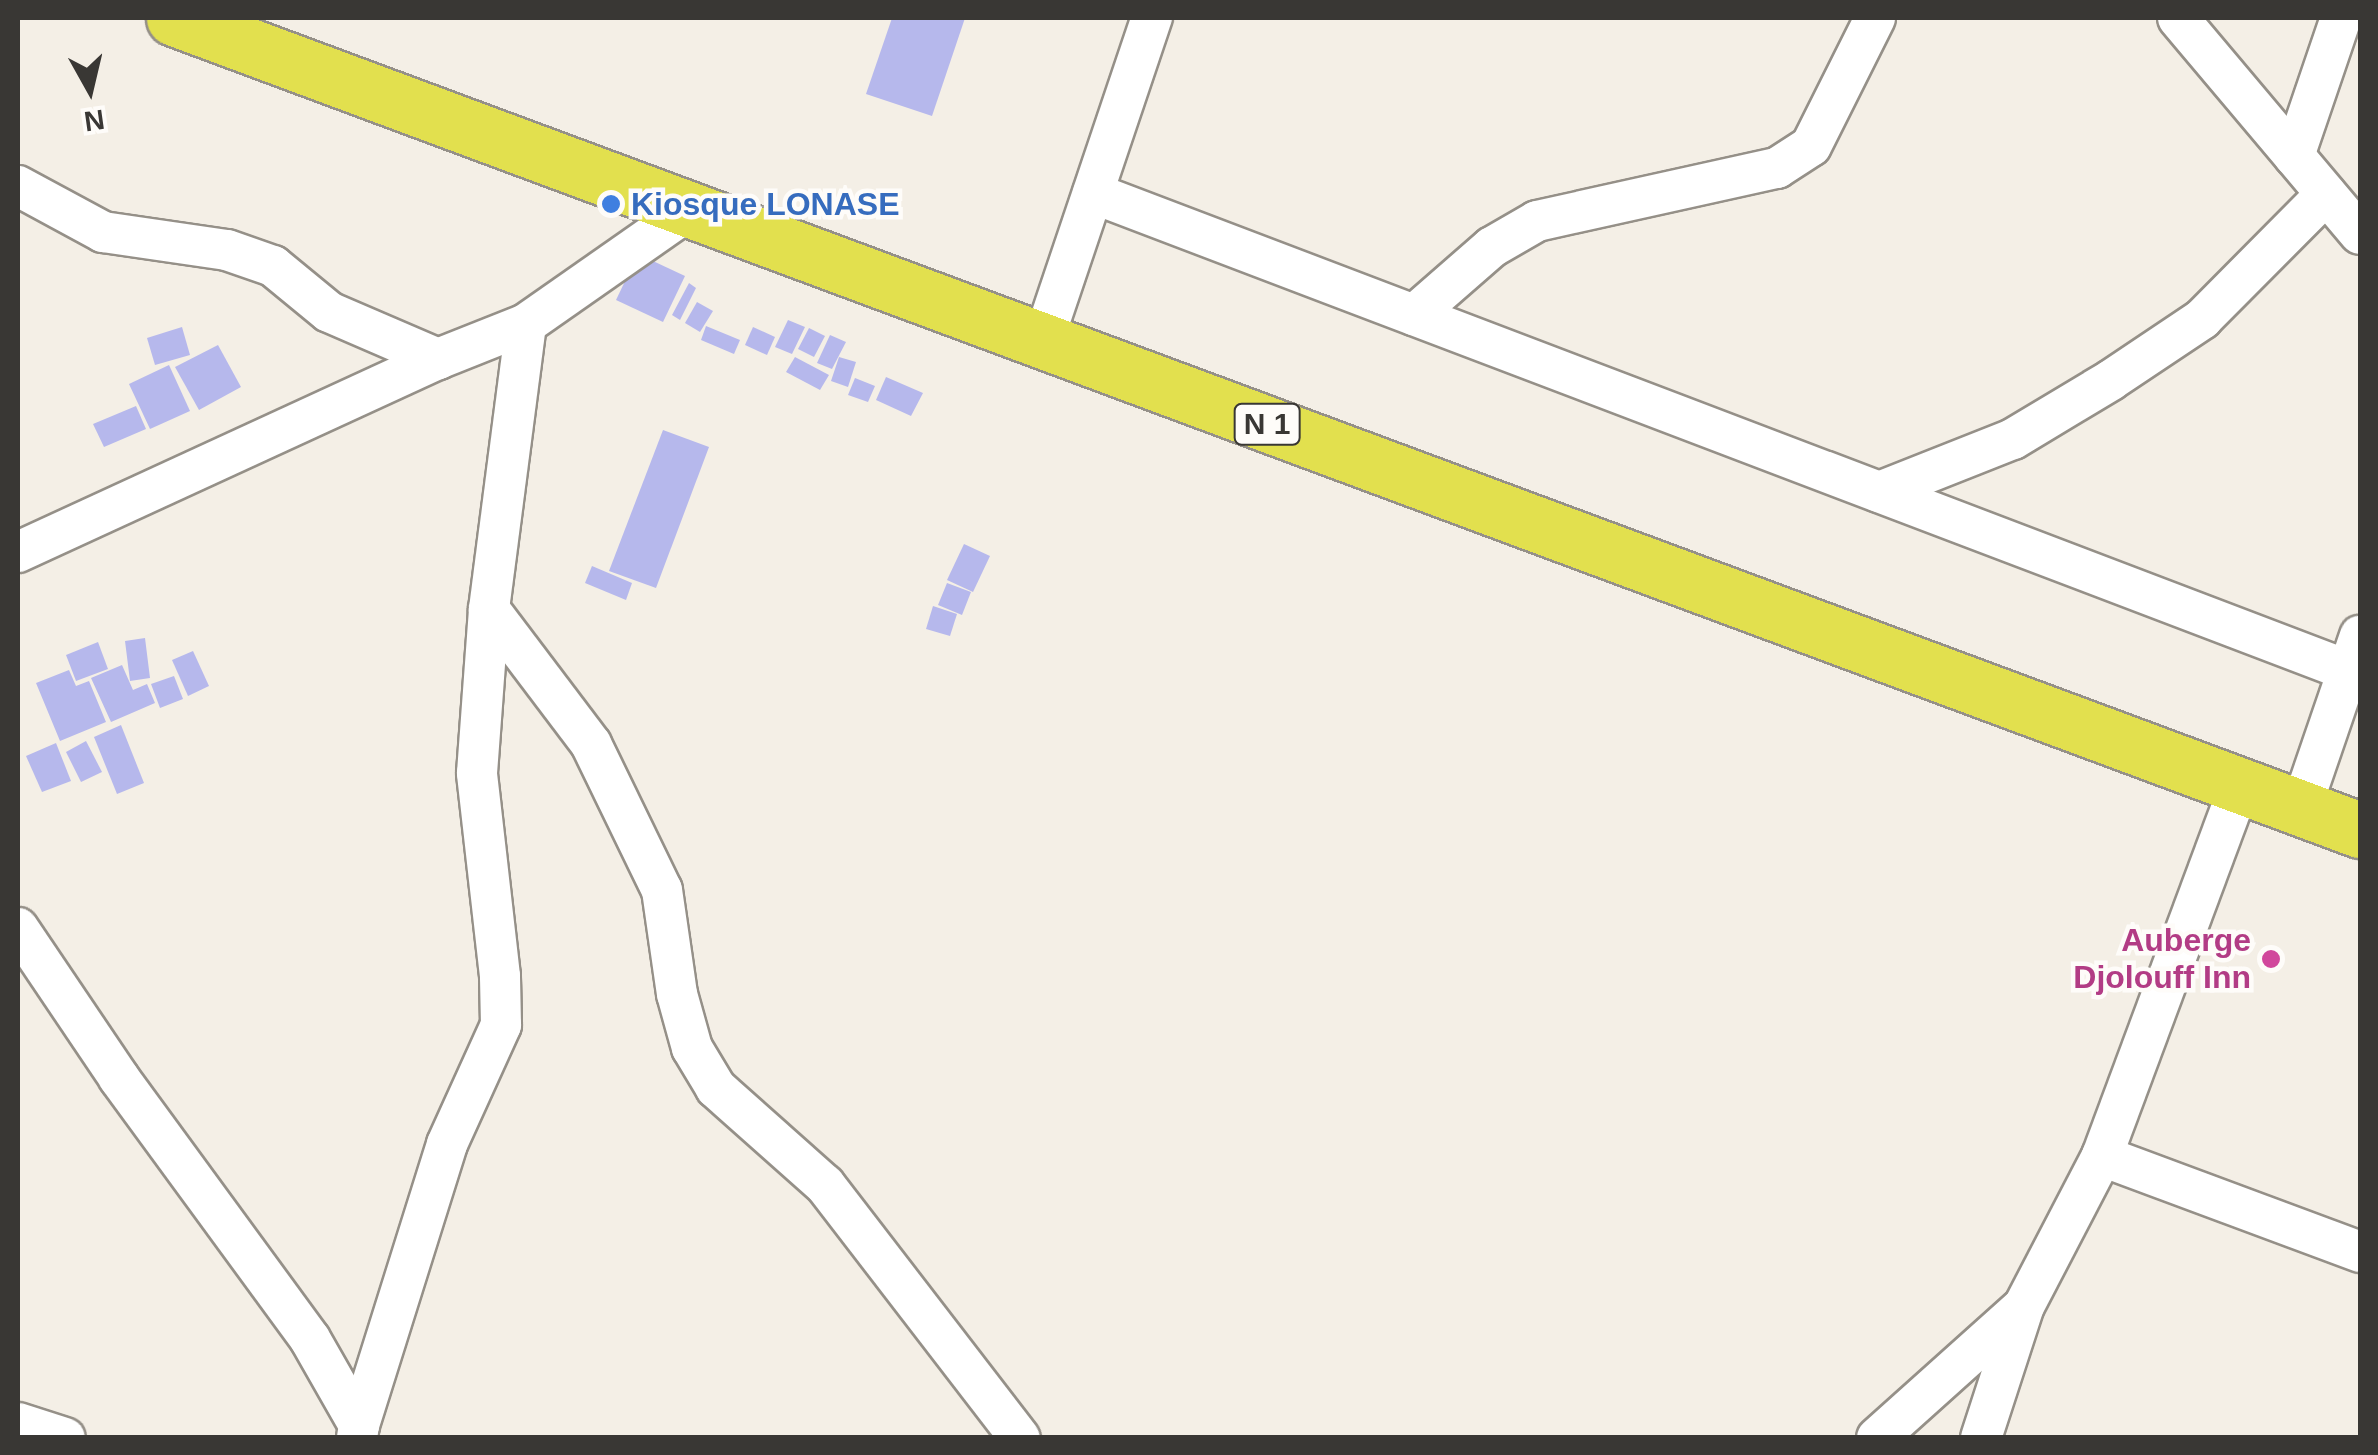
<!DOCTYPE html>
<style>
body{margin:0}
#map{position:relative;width:2378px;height:1455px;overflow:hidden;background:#f4efe6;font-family:Arial,sans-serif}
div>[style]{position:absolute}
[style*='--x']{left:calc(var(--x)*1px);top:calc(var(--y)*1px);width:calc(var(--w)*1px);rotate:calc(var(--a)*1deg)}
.building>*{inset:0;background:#b6b8ec}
.roads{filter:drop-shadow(2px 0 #959088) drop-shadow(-2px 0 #959088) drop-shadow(0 2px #959088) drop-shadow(0 -2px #959088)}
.minor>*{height:40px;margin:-20px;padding:0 20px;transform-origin:20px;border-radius:20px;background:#fff}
.trunk>*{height:55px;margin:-27.5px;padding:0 27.5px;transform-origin:27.5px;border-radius:27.5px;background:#e2e04e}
.dots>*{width:28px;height:28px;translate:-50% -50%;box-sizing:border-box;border:5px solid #fefcf9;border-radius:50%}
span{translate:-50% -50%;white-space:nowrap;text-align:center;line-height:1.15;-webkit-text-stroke:9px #fefcf9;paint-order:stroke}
.shield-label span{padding:2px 8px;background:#fefcf9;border:2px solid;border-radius:8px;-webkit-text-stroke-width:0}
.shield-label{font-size:30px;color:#393734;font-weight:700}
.shop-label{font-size:32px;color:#366cbe;font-weight:700}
.left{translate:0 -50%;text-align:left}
.hotel-label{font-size:32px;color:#b23c85;font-weight:700}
.right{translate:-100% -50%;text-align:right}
.frame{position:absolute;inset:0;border:20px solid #393734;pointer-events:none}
.north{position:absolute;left:40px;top:40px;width:100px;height:100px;-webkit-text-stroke:8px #fefcf9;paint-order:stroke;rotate:172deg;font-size:28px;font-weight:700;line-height:40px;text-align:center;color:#393734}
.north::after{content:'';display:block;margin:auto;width:35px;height:45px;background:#393734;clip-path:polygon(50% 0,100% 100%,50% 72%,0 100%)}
</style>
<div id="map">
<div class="building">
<div style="clip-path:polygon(892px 18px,965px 18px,932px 116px,866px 94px)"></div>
<div style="clip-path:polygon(638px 254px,685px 276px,663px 322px,616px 300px)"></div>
<div style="clip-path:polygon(689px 283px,696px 288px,680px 320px,672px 315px)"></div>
<div style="clip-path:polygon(697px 302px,713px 311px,700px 332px,685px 323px)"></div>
<div style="clip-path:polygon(788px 320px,805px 327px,792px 354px,775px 347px)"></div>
<div style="clip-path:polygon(706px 326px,740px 340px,734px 354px,701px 340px)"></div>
<div style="clip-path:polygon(182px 327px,190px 355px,155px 365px,147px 338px)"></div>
<div style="clip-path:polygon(753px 327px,775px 337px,767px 355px,745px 345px)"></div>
<div style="clip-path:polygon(809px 328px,825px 336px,814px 357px,798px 349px)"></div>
<div style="clip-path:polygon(830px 335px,846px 342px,832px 369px,817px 363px)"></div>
<div style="clip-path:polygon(218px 345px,241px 387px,199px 410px,175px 367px)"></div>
<div style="clip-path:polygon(795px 357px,829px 375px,820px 390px,786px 372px)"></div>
<div style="clip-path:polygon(839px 357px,856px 362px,848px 387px,831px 381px)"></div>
<div style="clip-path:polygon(169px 365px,190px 411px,150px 429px,129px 384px)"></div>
<div style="clip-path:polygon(886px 377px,923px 393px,911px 416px,876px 400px)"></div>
<div style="clip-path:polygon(855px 378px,875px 386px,868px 402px,848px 395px)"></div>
<div style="clip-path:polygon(136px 406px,146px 429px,104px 447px,93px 424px)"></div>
<div style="clip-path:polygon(663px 430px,709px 447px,656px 588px,609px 571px)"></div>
<div style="clip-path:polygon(964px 544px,990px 556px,973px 592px,947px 580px)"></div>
<div style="clip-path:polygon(592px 566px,632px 583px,626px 600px,585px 583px)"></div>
<div style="clip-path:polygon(947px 583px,971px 592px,962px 615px,938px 605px)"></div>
<div style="clip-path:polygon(933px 606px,957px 614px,950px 636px,926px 629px)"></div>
<div style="clip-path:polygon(145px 638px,150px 678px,130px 681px,125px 641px)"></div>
<div style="clip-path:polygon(98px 642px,108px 669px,76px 681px,66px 655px)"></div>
<div style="clip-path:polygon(193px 651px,209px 686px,188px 696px,172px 660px)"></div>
<div style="clip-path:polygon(122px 665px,133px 690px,147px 684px,155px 703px,111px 722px,91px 678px)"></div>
<div style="clip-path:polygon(69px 670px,76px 686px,89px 681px,106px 722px,60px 741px,36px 683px)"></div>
<div style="clip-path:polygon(174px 676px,183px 699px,160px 708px,151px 684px)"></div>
<div style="clip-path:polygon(121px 725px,144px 783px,117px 794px,94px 737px)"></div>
<div style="clip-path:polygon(86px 741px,102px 772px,81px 782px,66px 752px)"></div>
<div style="clip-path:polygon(56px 743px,71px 781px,42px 792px,26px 756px)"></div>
</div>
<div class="roads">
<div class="minor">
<div style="--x:2178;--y:18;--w:282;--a:49.9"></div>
<div style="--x:2294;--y:156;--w:146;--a:-71.2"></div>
<div style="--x:18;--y:186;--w:97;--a:28.4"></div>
<div style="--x:103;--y:232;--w:125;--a:8.3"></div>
<div style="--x:227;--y:250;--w:49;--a:19.2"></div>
<div style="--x:273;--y:266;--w:72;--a:39.4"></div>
<div style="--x:329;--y:312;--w:119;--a:23.3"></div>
<div style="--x:1093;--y:193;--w:1356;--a:20.83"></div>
<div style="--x:1414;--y:315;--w:103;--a:-41.1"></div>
<div style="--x:1492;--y:247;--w:52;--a:-30"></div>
<div style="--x:1537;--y:221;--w:246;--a:-12.5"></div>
<div style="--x:1777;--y:168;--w:40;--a:-32.9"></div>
<div style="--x:1811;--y:146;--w:143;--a:-63.4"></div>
<div style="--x:1043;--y:341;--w:341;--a:-71.4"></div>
<div style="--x:1879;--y:492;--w:144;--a:-21.6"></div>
<div style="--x:2013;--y:439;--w:114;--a:-31"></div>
<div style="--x:2111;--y:380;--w:110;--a:-33.8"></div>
<div style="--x:2202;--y:319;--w:176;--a:-45.2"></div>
<div style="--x:18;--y:552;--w:462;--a:-24.7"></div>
<div style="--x:438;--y:359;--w:95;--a:-21.7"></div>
<div style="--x:526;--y:324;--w:200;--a:-35"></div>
<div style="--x:489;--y:609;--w:169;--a:52.9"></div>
<div style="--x:591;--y:744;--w:162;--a:64.1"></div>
<div style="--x:662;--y:890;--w:105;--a:81.8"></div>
<div style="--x:677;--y:994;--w:56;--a:74.5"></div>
<div style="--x:692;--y:1048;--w:47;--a:59"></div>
<div style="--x:716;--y:1088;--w:146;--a:41.7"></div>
<div style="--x:825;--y:1185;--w:319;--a:52.4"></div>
<div style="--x:2301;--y:808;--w:182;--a:-71.1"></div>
<div style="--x:18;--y:928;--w:181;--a:56"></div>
<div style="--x:119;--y:1078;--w:323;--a:53.8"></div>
<div style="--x:310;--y:1339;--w:99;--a:60.3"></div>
<div style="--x:359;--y:1425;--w:13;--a:99"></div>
<div style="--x:2102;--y:1156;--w:275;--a:20.4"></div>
<div style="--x:18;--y:1423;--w:49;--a:17.7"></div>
<div style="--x:359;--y:1425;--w:294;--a:-72.6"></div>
<div style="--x:447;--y:1144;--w:131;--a:-65.6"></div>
<div style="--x:501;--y:1025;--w:49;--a:-91.2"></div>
<div style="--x:500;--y:976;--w:204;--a:-96.5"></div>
<div style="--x:477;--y:773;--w:164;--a:-85.8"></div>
<div style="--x:489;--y:609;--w:287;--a:-82.6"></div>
<div style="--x:1877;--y:1438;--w:193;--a:-41.9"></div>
<div style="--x:1981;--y:1438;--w:139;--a:-72"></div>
<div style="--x:2024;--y:1306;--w:169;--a:-62.5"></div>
<div style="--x:2102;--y:1156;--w:396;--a:-69.6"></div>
</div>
<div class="trunk">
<div style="--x:174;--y:18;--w:2332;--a:20.38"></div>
</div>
</div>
<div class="dots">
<div style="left:611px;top:204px;background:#3f7fe0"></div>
<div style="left:2271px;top:959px;background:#d1479c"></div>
</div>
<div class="shield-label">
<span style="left:1267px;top:424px">N 1</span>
</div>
<div class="shop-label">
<span class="left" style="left:631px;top:204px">Kiosque LONASE</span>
</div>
<div class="hotel-label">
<span class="right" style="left:2251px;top:959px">Auberge<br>Djolouff Inn</span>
</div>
<div class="frame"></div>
<div class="north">N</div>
</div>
